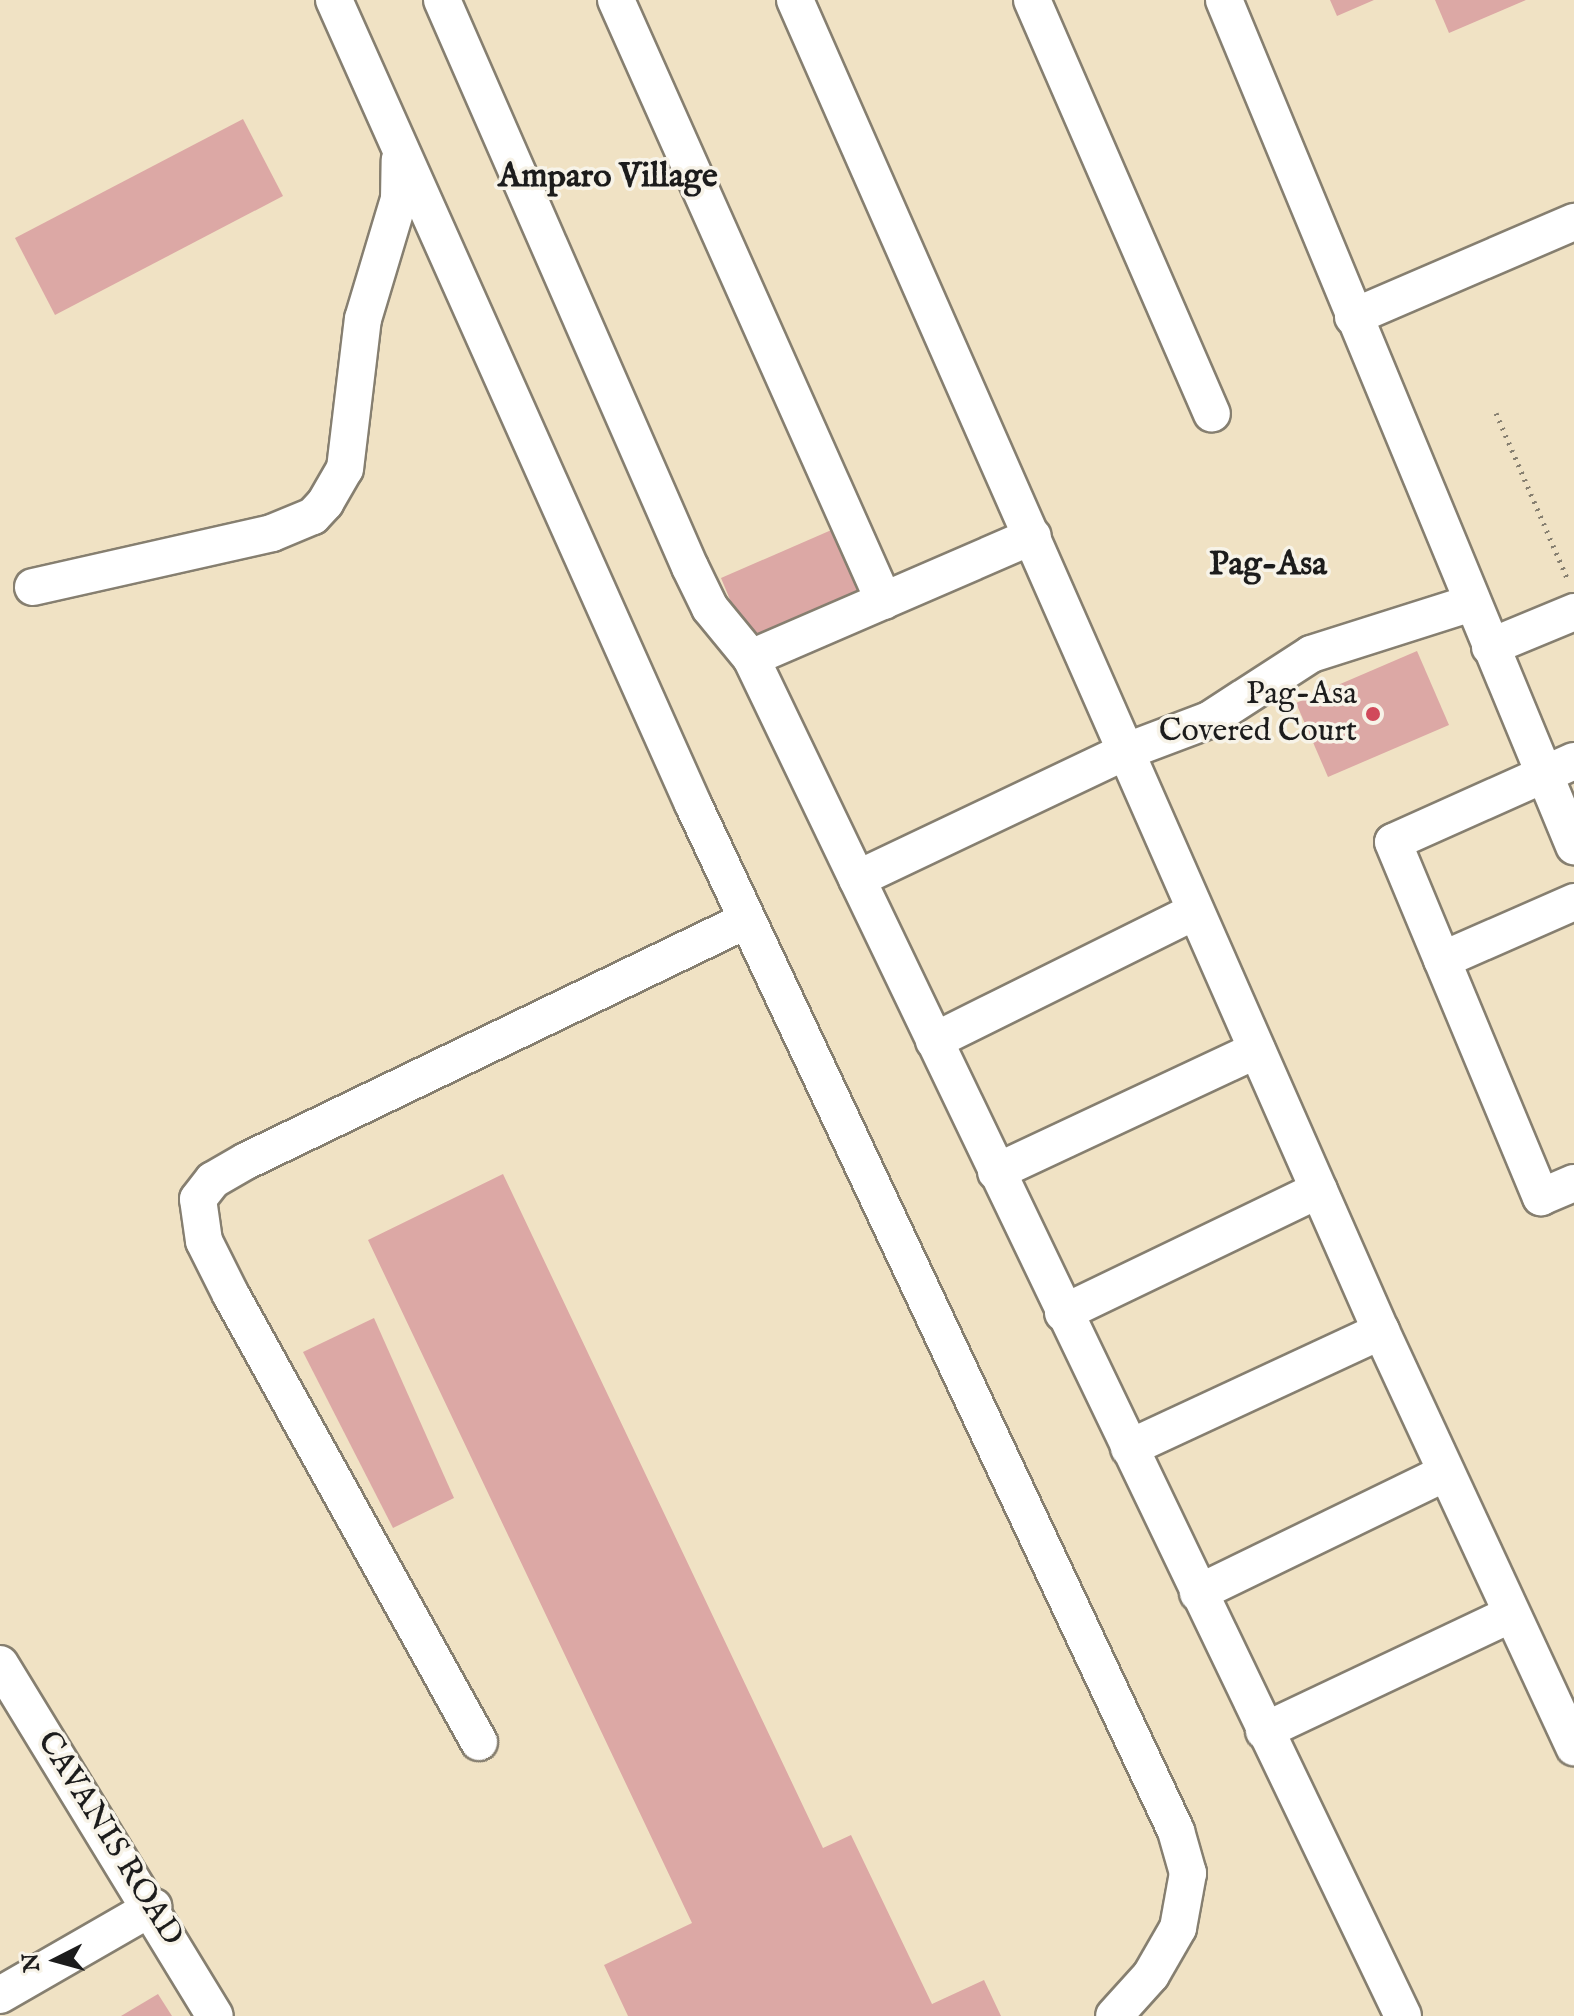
<!DOCTYPE html>
<style>
body{margin:0}
#map{position:relative;width:1574px;height:2016px;overflow:hidden;background:#f0e2c4;font-family:"IM FELL English",serif}
div>[style]{position:absolute}
[style*='--x']{left:calc(var(--x)*1px);top:calc(var(--y)*1px);width:calc(var(--w)*1px);rotate:calc(var(--a)*1deg)}
.building>*{inset:0;background:#dca8a5}
.path>*{height:5px;margin-top:-2.5px;transform-origin:0;background:repeating-linear-gradient(90deg,#867f70 0 2px,transparent 0 8px)}
.roads{filter:drop-shadow(2px 0 #867f70) drop-shadow(-2px 0 #867f70) drop-shadow(0 2px #867f70) drop-shadow(0 -2px #867f70)}
.minor>*{height:36px;margin:-18px;padding:0 18px;transform-origin:18px;border-radius:18px;background:#fff}
.dots>*{width:22px;height:22px;translate:-50% -50%;box-sizing:border-box;border:4px solid #f7f3e8;border-radius:50%}
span{translate:-50% -50%;white-space:nowrap;text-align:center;line-height:1.15;-webkit-text-stroke:7px #f7f3e8;paint-order:stroke}
.poi-label{font-size:32px;color:#1c1c1c}
.right{translate:-100% -50%;text-align:right}
.street-label{font-size:32px;color:#1c1c1c}
.neighbourhood-label{font-size:34px;color:#1c1c1c;font-weight:700}
.north{position:absolute;left:16px;top:1920px;width:80px;height:80px;-webkit-text-stroke:6px #f7f3e8;paint-order:stroke;rotate:264deg;font-size:22px;font-weight:700;line-height:32px;text-align:center;color:#1c1c1c}
.north::after{content:'';display:block;margin:auto;width:28px;height:36px;background:#1c1c1c;clip-path:polygon(50% 0,100% 100%,50% 72%,0 100%)}
</style>
<div id="map">
<div class="building">
<div style="clip-path:polygon(1330px 0,1374px 0,1337px 16px)"></div>
<div style="clip-path:polygon(1435px 0,1526px 0,1449px 33px)"></div>
<div style="clip-path:polygon(243px 119px,283px 196px,55px 315px,15px 238px)"></div>
<div style="clip-path:polygon(836px 528px,867px 600px,751px 650px,721px 578px)"></div>
<div style="clip-path:polygon(1417px 651px,1449px 725px,1328px 777px,1296px 703px)"></div>
<div style="clip-path:polygon(503px 1174px,823px 1848px,851px 1835px,932px 2004px,984px 1980px,1001px 2016px,628px 2016px,604px 1965px,692px 1923px,368px 1240px)"></div>
<div style="clip-path:polygon(374px 1318px,454px 1498px,393px 1528px,303px 1352px)"></div>
<div style="clip-path:polygon(158px 1994px,172px 2016px,121px 2016px)"></div>
</div>
<div class="path">
<div style="--x:1496;--y:413;--w:180;--a:66.7"></div>
</div>
<div class="roads">
<div class="minor">
<div style="--x:334;--y:0;--w:881;--a:65.94"></div>
<div style="--x:693;--y:804;--w:1135;--a:64.81"></div>
<div style="--x:1176;--y:1831;--w:44;--a:74.1"></div>
<div style="--x:1188;--y:1873;--w:56;--a:100.3"></div>
<div style="--x:1178;--y:1928;--w:54;--a:119.9"></div>
<div style="--x:1151;--y:1975;--w:55;--a:132.1"></div>
<div style="--x:442;--y:0;--w:619;--a:66.38"></div>
<div style="--x:690;--y:567;--w:46;--a:64"></div>
<div style="--x:710;--y:608;--w:65;--a:50.6"></div>
<div style="--x:751;--y:658;--w:1506;--a:64.35"></div>
<div style="--x:616;--y:0;--w:658;--a:65.97"></div>
<div style="--x:795;--y:0;--w:1454;--a:66.24"></div>
<div style="--x:1381;--y:1331;--w:459;--a:65.1"></div>
<div style="--x:1032;--y:0;--w:451;--a:66.5"></div>
<div style="--x:1224;--y:0;--w:916;--a:67.52"></div>
<div style="--x:1353;--y:317;--w:241;--a:-23.3"></div>
<div style="--x:33;--y:587;--w:245;--a:-12.7"></div>
<div style="--x:272;--y:533;--w:44;--a:-22.5"></div>
<div style="--x:313;--y:516;--w:18;--a:-47"></div>
<div style="--x:325;--y:503;--w:39;--a:-60"></div>
<div style="--x:345;--y:469;--w:151;--a:-83.2"></div>
<div style="--x:363;--y:319;--w:125;--a:-73.3"></div>
<div style="--x:399;--y:199;--w:39;--a:-89"></div>
<div style="--x:1490;--y:647;--w:91;--a:-22.6"></div>
<div style="--x:751;--y:658;--w:307;--a:-23.4"></div>
<div style="--x:1574;--y:761;--w:198;--a:155.9"></div>
<div style="--x:1393;--y:842;--w:385;--a:67.4"></div>
<div style="--x:1541;--y:1197;--w:36;--a:-23"></div>
<div style="--x:857;--y:879;--w:299;--a:-25.4"></div>
<div style="--x:1127;--y:751;--w:88;--a:-20.7"></div>
<div style="--x:1209;--y:720;--w:121;--a:-32.9"></div>
<div style="--x:1311;--y:654;--w:169;--a:-17.6"></div>
<div style="--x:1442;--y:960;--w:144;--a:-23.7"></div>
<div style="--x:934;--y:1041;--w:292;--a:-26.4"></div>
<div style="--x:996;--y:1172;--w:288;--a:-25.1"></div>
<div style="--x:1063;--y:1313;--w:284;--a:-25.7"></div>
<div style="--x:1129;--y:1448;--w:278;--a:-24.9"></div>
<div style="--x:1198;--y:1593;--w:275;--a:-25.9"></div>
<div style="--x:0;--y:1664;--w:412;--a:58.6"></div>
<div style="--x:1264;--y:1731;--w:271;--a:-25.3"></div>
<div style="--x:479;--y:1742;--w:511;--a:-119.02"></div>
<div style="--x:231;--y:1295;--w:60;--a:-116.6"></div>
<div style="--x:204;--y:1241;--w:42;--a:-98.1"></div>
<div style="--x:198;--y:1199;--w:24;--a:-52"></div>
<div style="--x:213;--y:1180;--w:38;--a:-30"></div>
<div style="--x:246;--y:1161;--w:556;--a:-25.69"></div>
<div style="--x:0;--y:1995;--w:177;--a:-29.9"></div>
</div>
</div>
<div class="dots">
<div style="left:1373px;top:714px;background:#d1495b"></div>
</div>
<div class="poi-label">
<span class="right" style="left:1357px;top:714px">Pag-Asa<br>Covered Court</span>
</div>
<div class="street-label">
<span style="left:109px;top:1839px;rotate:58deg">CAVANIS ROAD</span>
</div>
<div class="neighbourhood-label">
<span style="left:608px;top:177px">Amparo Village</span>
<span style="left:1268px;top:565px">Pag-Asa</span>
</div>
<div class="north">N</div>
</div>
